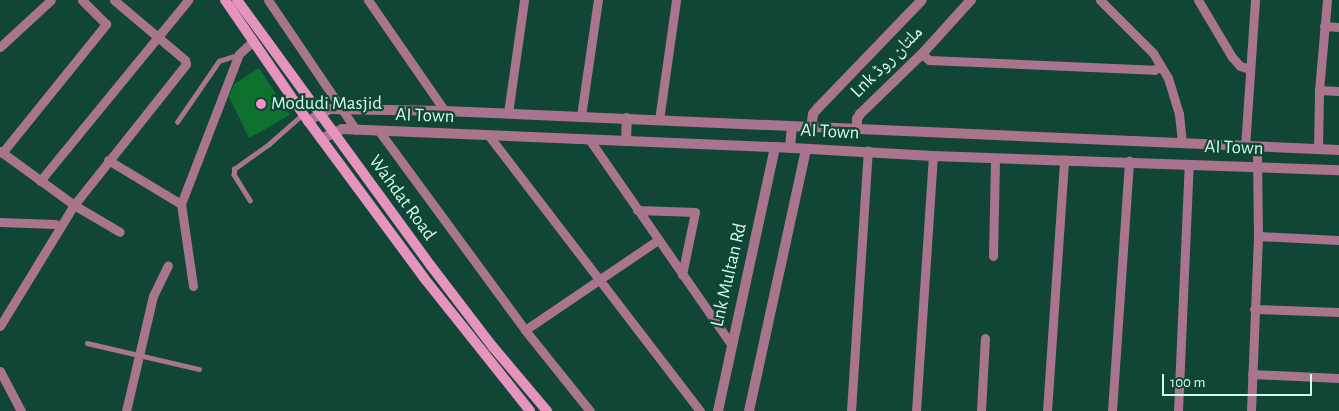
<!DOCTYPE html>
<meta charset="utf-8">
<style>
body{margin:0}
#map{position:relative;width:1339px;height:411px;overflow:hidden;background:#114535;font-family:"Alegreya Sans","Noto Naskh Arabic",sans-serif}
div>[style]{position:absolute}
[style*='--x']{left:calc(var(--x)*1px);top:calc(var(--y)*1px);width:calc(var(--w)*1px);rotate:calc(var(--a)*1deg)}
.building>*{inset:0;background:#0e712e}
.service>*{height:4.5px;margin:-2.25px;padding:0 2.25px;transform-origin:2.25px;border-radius:2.25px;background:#a9748e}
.minor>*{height:9px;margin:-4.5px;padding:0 4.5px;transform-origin:4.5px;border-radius:4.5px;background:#a9748e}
.tertiary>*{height:10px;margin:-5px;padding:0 5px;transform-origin:5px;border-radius:5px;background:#a9748e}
.secondary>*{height:10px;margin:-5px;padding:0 5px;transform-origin:5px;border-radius:5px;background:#e693bd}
.dots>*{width:14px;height:14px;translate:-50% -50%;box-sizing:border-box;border:2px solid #114535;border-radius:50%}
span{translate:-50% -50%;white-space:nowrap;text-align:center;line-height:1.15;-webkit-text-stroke:4.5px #114535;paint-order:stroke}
.street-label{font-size:19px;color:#d0fcea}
.poi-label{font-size:19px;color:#d0fcea}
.left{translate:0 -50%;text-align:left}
.scale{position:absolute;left:1162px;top:374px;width:150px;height:22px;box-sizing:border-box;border:2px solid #d0fcea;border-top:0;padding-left:6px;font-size:15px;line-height:18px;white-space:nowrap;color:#d0fcea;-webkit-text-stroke:4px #114535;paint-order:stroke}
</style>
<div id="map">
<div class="building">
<div style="clip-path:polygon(259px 68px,290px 115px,249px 138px,229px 97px,234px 84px)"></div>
</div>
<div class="service">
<div style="--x:177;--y:122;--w:74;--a:-55.5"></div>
<div style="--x:219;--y:61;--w:20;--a:-18"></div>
<div style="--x:250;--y:201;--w:31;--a:-122"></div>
<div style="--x:234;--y:175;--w:6;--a:-90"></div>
<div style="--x:234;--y:169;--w:43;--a:-35.5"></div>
<div style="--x:269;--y:144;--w:45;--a:-41.4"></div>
<div style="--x:87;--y:343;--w:115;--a:13.1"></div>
</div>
<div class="minor">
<div style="--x:268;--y:0;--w:157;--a:55.9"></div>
<div style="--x:368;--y:0;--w:135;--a:55.3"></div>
<div style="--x:1100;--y:0;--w:75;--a:45"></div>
<div style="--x:1153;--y:53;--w:29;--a:59"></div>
<div style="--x:1168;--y:78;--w:38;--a:73"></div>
<div style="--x:1179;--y:114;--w:28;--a:84"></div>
<div style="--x:1198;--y:0;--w:66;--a:59.2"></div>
<div style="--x:1232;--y:57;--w:12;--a:48"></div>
<div style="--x:1240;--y:66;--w:10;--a:17"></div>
<div style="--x:1324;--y:26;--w:15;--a:4"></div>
<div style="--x:0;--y:47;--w:69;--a:-42.7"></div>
<div style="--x:922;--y:54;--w:9;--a:41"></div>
<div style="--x:929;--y:60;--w:225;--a:2.5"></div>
<div style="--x:1154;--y:70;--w:8;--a:-30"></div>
<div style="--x:1319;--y:90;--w:20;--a:3"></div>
<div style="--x:508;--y:113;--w:114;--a:-81.9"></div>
<div style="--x:581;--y:116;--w:117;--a:-81.7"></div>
<div style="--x:659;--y:120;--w:121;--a:-81.9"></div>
<div style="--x:379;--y:131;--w:247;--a:53.7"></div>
<div style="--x:525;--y:330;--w:104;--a:51.3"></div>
<div style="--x:489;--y:136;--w:347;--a:52.5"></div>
<div style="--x:589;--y:139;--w:249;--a:55.3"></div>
<div style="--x:1245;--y:147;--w:147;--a:-86.1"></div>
<div style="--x:1318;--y:149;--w:59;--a:-89"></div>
<div style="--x:1319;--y:90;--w:90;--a:-84.9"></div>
<div style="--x:0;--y:151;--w:92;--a:36.1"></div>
<div style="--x:74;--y:205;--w:53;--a:30.4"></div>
<div style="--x:2;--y:153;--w:166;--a:-51.1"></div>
<div style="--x:106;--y:24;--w:34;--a:-135"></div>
<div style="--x:108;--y:160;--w:85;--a:31.1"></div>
<div style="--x:40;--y:181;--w:234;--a:-50.7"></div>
<div style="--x:637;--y:210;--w:58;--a:2"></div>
<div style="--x:695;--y:212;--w:64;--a:101.7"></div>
<div style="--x:0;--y:222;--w:55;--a:2.1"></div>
<div style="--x:55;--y:224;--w:4;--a:27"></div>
<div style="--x:1258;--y:236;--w:81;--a:2.8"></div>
<div style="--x:993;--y:256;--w:98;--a:-88.8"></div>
<div style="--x:193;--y:286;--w:83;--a:-98.3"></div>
<div style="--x:181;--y:204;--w:161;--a:-68.9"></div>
<div style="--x:239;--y:54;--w:19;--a:-43"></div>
<div style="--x:1254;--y:309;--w:85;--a:2"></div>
<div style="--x:0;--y:326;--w:142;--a:-58.6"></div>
<div style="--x:74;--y:205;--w:180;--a:-51.5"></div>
<div style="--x:186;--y:64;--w:4;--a:-104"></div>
<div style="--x:185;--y:60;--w:93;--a:-139.8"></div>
<div style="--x:525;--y:330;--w:161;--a:-34.1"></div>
<div style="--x:0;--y:371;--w:45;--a:62.3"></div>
<div style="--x:1252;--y:374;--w:87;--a:2.6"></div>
<div style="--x:126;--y:411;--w:118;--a:-76.8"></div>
<div style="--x:153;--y:296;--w:34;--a:-64"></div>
<div style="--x:851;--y:411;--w:261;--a:-86.3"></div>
<div style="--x:916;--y:411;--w:256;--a:-86.2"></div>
<div style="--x:981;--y:411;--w:73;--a:-86.9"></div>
<div style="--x:1047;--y:411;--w:252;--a:-86.1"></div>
<div style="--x:1112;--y:411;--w:251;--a:-86.1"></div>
<div style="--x:1178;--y:411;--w:247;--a:-87.5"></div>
<div style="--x:1251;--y:411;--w:175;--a:-87.7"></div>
<div style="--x:1258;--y:236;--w:88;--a:-90.7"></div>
</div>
<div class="tertiary">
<div style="--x:308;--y:121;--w:25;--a:-29"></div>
<div style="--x:330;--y:109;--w:115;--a:1"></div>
<div style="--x:445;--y:111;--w:895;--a:2.5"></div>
<div style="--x:811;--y:127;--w:13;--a:-81"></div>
<div style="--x:813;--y:114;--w:6;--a:-51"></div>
<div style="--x:817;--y:109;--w:151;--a:-46.1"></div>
<div style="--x:857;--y:130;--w:11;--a:-90"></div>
<div style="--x:857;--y:119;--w:6;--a:-59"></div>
<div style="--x:860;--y:114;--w:86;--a:-44.1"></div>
<div style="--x:922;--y:54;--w:73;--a:-47.8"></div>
<div style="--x:321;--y:139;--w:23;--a:-25"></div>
<div style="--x:342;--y:129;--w:433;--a:2.4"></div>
<div style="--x:775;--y:147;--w:158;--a:3.3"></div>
<div style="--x:933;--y:156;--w:406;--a:2"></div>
<div style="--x:626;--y:141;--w:23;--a:-88"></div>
<div style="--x:790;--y:148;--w:22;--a:-85"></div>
<div style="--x:718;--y:411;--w:270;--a:-77.8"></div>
<div style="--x:749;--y:411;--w:268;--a:-77.7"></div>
</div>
<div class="secondary">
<div style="--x:225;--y:0;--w:147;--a:55.6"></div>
<div style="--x:308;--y:121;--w:195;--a:53.5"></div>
<div style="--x:424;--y:278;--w:170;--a:51.4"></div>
<div style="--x:237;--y:0;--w:329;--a:53.9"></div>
<div style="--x:431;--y:266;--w:102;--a:52.6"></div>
<div style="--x:493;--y:347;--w:84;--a:49.8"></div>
</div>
<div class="dots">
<div style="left:261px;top:104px;background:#fa8fc7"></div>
</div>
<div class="street-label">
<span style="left:887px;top:62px;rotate:-45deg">Lnk ملتان روڈ</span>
<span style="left:425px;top:116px;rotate:2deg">AI Town</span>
<span style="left:830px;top:132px;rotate:3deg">AI Town</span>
<span style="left:1234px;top:148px;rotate:2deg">AI Town</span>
<span style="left:402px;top:198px;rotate:54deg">Wahdat Road</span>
<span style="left:729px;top:275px;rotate:-77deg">Lnk Multan Rd</span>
</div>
<div class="poi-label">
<span class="left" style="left:271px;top:104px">Modudi Masjid</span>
</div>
<div class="scale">100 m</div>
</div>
